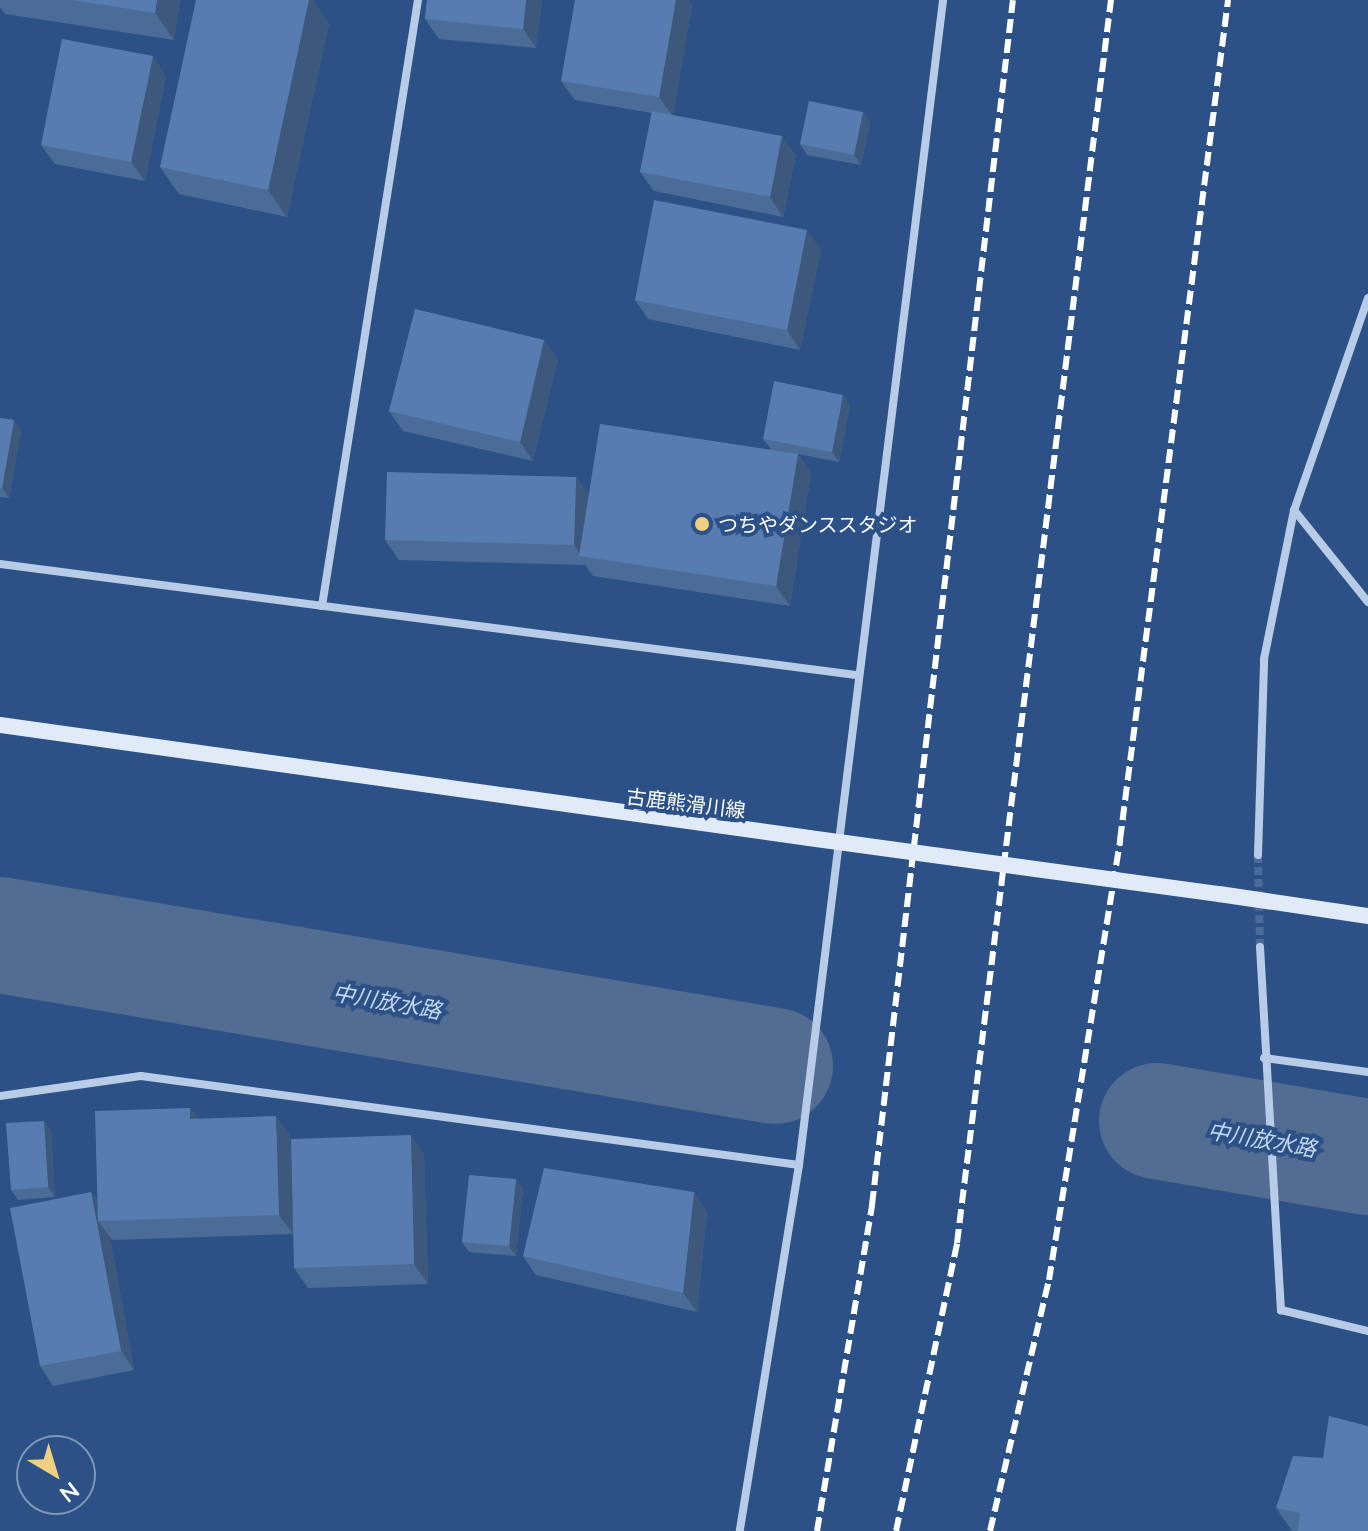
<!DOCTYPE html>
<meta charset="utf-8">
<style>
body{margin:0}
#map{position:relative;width:1368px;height:1531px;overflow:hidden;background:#2b5187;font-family:Lato,"Noto Sans JP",sans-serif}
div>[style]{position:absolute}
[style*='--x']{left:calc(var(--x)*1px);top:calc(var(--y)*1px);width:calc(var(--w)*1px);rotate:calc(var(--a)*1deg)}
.river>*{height:116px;margin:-58px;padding:0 58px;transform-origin:58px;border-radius:58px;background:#526c92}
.street-tunnel>*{height:8px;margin-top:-4px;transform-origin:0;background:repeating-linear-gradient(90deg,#4b6b99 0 8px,transparent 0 12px)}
.street>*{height:8px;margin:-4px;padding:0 4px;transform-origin:4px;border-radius:4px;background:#b8cce8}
.secondary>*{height:16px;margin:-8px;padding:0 8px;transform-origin:8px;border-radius:8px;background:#e1eaf7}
.rail>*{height:6px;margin-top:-3px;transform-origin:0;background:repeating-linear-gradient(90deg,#fff 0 14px,transparent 0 20px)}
.secondary-bridge>*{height:16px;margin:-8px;padding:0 8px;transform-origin:8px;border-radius:8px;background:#e1eaf7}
.wall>*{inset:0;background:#4b6c97}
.shaded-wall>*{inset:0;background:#3d587b}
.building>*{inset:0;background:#577db0}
.dots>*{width:22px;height:22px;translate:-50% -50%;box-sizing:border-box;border:4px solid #2b5187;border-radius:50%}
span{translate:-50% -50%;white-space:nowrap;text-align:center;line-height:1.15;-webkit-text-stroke:8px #2b5187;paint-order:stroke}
.poi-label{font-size:20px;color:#fff}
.left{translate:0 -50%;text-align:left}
.street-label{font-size:20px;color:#fff}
.water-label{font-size:22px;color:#c3d6ef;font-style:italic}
.north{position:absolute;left:16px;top:1435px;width:80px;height:80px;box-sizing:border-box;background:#2b5187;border:2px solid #8097b7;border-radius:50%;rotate:142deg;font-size:22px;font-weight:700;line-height:32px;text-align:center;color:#fff}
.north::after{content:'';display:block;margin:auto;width:28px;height:36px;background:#eed080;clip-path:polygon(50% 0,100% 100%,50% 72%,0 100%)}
</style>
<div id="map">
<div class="river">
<div style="--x:0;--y:935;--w:786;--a:9.59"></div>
<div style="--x:1157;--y:1121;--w:214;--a:9.7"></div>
</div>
<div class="street-tunnel">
<div style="--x:1258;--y:855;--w:92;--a:88.8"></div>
</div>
<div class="street">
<div style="--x:1368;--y:298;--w:225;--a:109.2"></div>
<div style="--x:1294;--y:510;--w:118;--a:51.2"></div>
<div style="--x:0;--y:564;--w:863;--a:7.39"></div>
<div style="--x:322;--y:606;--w:614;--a:-81"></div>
<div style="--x:1258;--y:855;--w:196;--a:-88.2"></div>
<div style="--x:1264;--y:659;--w:152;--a:-78.6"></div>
<div style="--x:1260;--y:947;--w:364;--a:86.7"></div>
<div style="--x:1281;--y:1310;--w:89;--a:13.6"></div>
<div style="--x:1264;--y:1058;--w:105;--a:7.7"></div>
<div style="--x:0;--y:1096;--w:142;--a:-8.1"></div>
<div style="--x:141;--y:1076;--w:664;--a:7.7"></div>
<div style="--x:799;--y:1165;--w:371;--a:99.2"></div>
<div style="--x:799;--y:1165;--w:1174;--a:-82.95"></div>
</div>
<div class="secondary">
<div style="--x:0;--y:725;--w:817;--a:7.95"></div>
<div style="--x:1219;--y:894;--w:151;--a:8.4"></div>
</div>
<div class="rail">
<div style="--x:817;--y:1531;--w:331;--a:-80.4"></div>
<div style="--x:872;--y:1205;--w:1213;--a:-83.33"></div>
<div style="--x:896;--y:1531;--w:294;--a:-78"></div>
<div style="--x:957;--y:1243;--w:1253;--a:-82.94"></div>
<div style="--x:990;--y:1531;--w:258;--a:-76.8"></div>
<div style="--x:1049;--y:1280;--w:446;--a:-80.8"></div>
<div style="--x:1120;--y:840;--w:847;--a:-82.67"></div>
</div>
<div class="secondary-bridge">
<div style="--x:809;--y:838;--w:414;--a:7.8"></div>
</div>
<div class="wall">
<div style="clip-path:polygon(0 0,180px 0,174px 40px,5px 14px,0 7px)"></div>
<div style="clip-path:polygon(427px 0,542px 0,536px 48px,439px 39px,425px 19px)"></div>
<div style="clip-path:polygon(692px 5px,673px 115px,796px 155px,783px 217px,654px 191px,640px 172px,652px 113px,575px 100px,561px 81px)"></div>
<div style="clip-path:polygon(329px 23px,287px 217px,179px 194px,160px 167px)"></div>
<div style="clip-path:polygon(153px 56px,166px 76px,145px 181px,55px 164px,41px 145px)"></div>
<div style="clip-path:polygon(863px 112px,870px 122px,861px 165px,807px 155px,800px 144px)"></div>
<div style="clip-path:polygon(821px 249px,800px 350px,648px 319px,635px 300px)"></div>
<div style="clip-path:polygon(544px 340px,558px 359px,533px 461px,403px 431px,389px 411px)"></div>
<div style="clip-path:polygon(850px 405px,839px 462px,798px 454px,811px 473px,790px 606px,593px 576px,585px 565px,399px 560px,385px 540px,576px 477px,589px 495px,771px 449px,763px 439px)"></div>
<div style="clip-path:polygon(0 418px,14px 420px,21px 431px,9px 498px,0 497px)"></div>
<div style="clip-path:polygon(190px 1108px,198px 1119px,290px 1135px,293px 1234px,112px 1240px,110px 1237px,134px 1370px,53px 1386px,40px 1366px,91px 1192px,98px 1201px)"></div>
<div style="clip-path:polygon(44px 1121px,51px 1131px,55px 1197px,18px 1200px,11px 1190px)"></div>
<div style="clip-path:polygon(424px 1154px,428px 1284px,308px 1288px,294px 1268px)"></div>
<div style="clip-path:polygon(516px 1179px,523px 1189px,516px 1256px,469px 1252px,462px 1242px)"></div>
<div style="clip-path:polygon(694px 1192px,707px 1212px,697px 1312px,536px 1275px,523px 1256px)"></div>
<div style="clip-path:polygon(1323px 1458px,1368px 1531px,1292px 1531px,1276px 1508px)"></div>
</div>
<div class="shaded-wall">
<div style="clip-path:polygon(157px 0,180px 0,174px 40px,155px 13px)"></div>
<div style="clip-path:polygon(309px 0,313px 0,329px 23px,287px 217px,268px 190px)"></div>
<div style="clip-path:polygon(526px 0,542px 0,536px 48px,523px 29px)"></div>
<div style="clip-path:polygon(676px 0,689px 0,692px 5px,673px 116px,659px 97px)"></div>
<div style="clip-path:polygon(153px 56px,166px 76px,145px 181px,131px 162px)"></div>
<div style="clip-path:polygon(863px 112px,870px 122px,861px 165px,854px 155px)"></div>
<div style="clip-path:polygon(782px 136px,796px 155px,783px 217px,770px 197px)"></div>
<div style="clip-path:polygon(807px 230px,821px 249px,800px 350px,787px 330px)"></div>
<div style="clip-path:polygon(544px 340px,558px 359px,533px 461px,520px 442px)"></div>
<div style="clip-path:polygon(843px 395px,850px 405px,839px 462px,832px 452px)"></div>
<div style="clip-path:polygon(14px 420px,21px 431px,9px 498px,2px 488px)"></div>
<div style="clip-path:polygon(798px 454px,811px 473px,790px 606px,776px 586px)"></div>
<div style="clip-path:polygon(576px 477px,590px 496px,582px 557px,574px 545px)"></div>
<div style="clip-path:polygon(190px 1108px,204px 1128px,190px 1119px)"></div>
<div style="clip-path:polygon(276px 1116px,290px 1135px,293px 1234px,279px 1215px)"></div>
<div style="clip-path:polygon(44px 1121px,51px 1131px,55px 1197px,48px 1187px)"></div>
<div style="clip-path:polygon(411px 1135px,424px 1154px,428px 1284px,414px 1264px)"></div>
<div style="clip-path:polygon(516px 1179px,523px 1189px,516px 1256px,509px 1246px)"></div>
<div style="clip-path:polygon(91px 1192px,105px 1212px,98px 1221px,110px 1237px,134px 1370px,121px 1351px)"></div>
<div style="clip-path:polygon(694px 1192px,707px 1212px,697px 1312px,683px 1293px)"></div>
</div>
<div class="building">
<div style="clip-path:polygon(73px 0,157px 0,155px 13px)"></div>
<div style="clip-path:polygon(196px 0,309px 0,268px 190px,160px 167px)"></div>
<div style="clip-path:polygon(427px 0,526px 0,523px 29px,425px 19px)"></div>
<div style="clip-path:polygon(575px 0,676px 0,659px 97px,561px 81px)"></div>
<div style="clip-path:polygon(62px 39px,153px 56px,131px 162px,41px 145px)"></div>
<div style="clip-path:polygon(809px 101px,863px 112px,854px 155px,800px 144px)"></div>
<div style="clip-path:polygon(652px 111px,782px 136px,770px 197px,640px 172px)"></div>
<div style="clip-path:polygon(654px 200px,807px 230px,787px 330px,635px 300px)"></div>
<div style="clip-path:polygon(415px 309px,544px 340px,520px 442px,389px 411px)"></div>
<div style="clip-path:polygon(774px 381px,843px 395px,832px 452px,763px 439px)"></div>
<div style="clip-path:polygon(0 418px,14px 420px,2px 488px,0 488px)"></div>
<div style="clip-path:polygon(600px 424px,798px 454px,776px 586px,579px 556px)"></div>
<div style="clip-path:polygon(387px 472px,576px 477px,574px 545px,385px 540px)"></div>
<div style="clip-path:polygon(190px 1108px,190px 1119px,276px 1116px,279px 1215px,98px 1221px,95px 1111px)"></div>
<div style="clip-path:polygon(44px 1121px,48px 1187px,11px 1190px,6px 1123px)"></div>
<div style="clip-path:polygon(411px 1135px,414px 1264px,294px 1268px,291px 1139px)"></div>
<div style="clip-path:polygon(544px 1168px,694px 1192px,683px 1293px,523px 1256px)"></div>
<div style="clip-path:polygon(469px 1175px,516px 1179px,509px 1246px,462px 1242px)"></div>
<div style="clip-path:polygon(91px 1192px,121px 1351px,40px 1366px,10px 1208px)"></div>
<div style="clip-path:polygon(1329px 1416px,1368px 1426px,1368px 1531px,1298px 1531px,1300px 1513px,1276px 1508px,1293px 1456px,1323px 1458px)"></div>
</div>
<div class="dots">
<div style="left:702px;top:524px;background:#eed080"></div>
</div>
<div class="poi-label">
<span class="left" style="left:718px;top:524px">つちやダンススタジオ</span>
</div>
<div class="street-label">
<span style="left:686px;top:803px;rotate:7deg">古鹿熊滑川線</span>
</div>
<div class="water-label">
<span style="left:387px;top:1001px;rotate:10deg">中川放水路</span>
<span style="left:1262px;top:1139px;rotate:10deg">中川放水路</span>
</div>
<div class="north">N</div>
</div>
